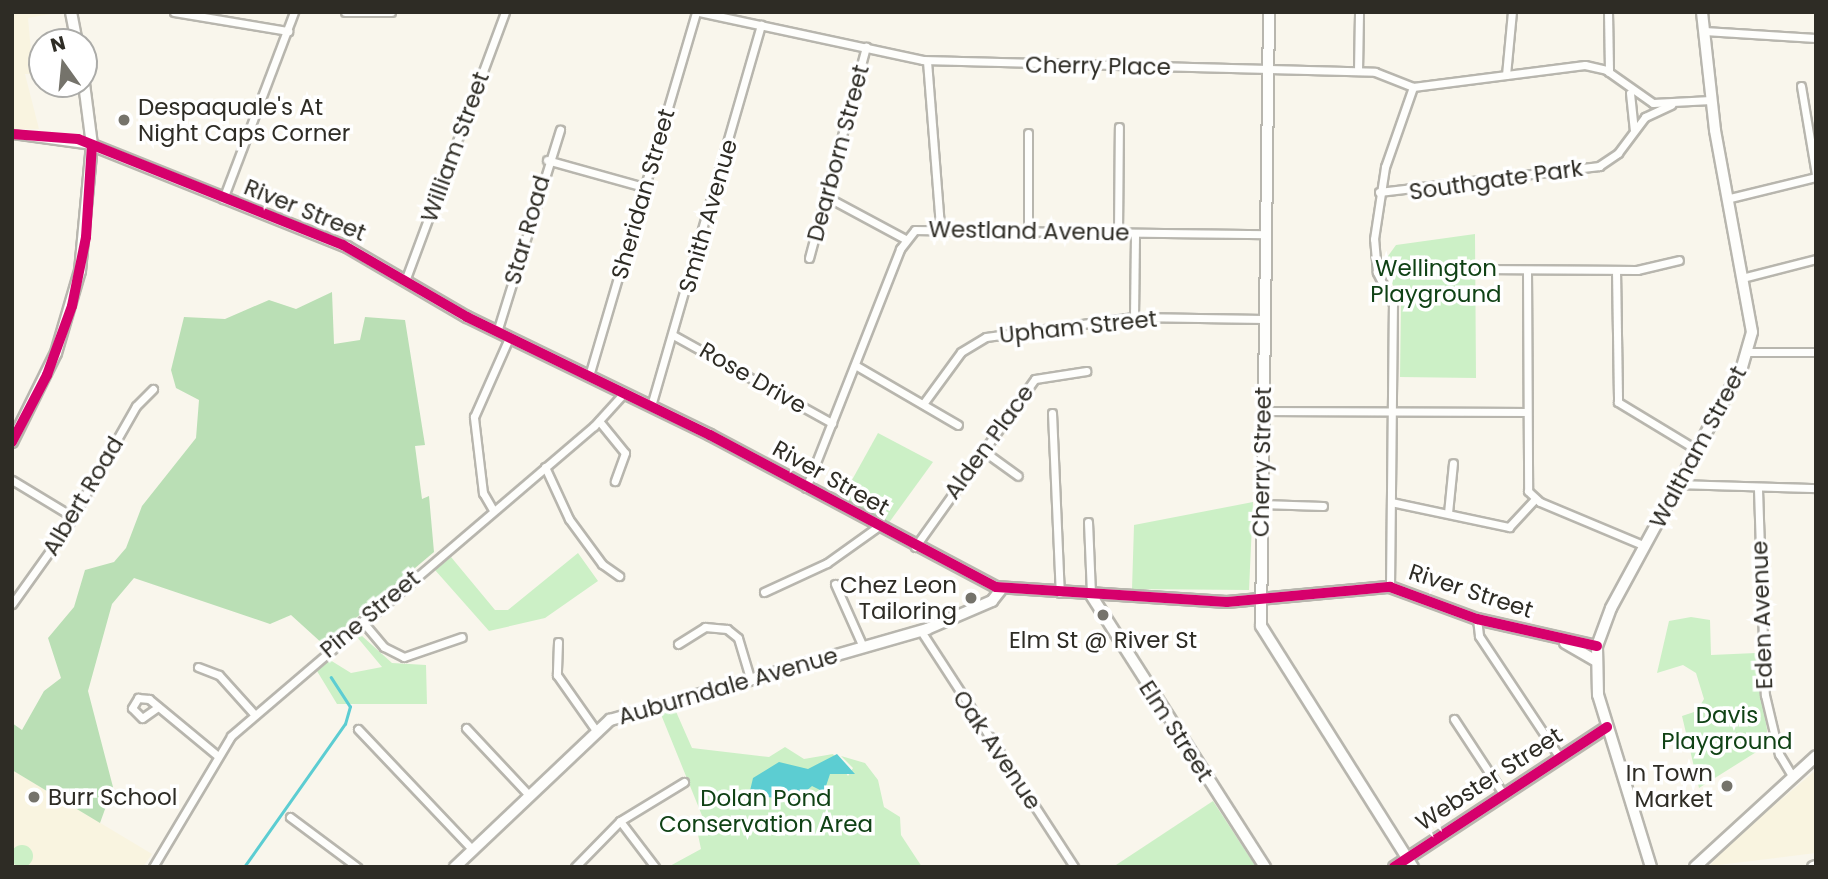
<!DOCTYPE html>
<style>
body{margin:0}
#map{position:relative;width:1828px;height:879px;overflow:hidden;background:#f9f6ec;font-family:Poppins,sans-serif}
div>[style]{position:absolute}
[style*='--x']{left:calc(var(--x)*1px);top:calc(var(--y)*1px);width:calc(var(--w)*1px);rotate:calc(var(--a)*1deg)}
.built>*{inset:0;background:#f9f4e0}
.green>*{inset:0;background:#ccf0c6}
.round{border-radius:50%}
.forest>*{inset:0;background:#badfb5}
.water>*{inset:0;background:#5ccdd2}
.stream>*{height:2.5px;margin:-1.25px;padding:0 1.25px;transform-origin:1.25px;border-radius:1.25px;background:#5ccdd2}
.roads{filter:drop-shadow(2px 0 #b8b6ae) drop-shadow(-2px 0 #b8b6ae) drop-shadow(0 2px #b8b6ae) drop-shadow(0 -2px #b8b6ae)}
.street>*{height:7px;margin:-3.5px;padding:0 3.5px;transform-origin:3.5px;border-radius:3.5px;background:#fefefc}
.secondary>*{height:10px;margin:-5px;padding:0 5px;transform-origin:5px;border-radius:5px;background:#fefefc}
.primary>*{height:10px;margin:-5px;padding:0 5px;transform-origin:5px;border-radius:5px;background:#fefefc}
.cycleway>*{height:10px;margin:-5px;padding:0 5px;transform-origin:5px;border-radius:5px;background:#d6006c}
.dots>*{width:19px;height:19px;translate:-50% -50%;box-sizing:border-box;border:4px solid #fff;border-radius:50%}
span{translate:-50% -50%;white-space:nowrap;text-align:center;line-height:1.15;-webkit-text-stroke:7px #fff;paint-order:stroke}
.street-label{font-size:23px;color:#2e2c25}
.poi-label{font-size:23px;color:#2e2c25}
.left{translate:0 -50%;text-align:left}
.right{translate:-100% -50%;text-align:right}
.park-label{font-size:23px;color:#104215}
.frame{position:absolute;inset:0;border:14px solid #2e2c25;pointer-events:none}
.north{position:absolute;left:28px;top:28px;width:70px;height:70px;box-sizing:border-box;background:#fff;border:2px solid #ababa8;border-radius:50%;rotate:345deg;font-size:19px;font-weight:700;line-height:28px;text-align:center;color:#2e2c25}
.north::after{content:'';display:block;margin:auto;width:24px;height:32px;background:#75736b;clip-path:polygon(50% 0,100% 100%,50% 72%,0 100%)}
</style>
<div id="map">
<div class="built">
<div style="clip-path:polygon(12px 12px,62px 12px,28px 18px,33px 74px,25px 74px,39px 129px,12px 129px)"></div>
<div style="clip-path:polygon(12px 770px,152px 854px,143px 867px,12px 867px)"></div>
<div style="clip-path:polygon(1816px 770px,1816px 853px,1710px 866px,1721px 850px)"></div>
</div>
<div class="green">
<div style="clip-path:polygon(1475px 234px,1476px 378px,1400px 377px,1401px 303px,1383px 263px,1396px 245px)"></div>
<div style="clip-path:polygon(878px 433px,933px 462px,888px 524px,842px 498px)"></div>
<div style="clip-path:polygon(1253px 502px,1249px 590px,1132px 589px,1134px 525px)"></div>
<div style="clip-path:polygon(578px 553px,598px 581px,545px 618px,489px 631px,435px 570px,451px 557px,495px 610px,508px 610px)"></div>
<div style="clip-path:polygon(1691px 617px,1710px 620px,1711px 655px,1756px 653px,1769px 744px,1699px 788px,1682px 716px,1697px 711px,1704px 699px,1696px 673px,1683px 665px,1657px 673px,1669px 621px)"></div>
<div style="clip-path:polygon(362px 636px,392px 663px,426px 665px,427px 704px,337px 704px,317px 671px,330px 660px,351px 673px,382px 667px,357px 637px)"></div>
<div style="clip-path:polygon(674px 707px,692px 748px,769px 757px,785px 747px,804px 759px,833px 754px,848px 776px,853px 768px,841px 756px,865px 763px,878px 780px,884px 807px,900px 817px,901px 835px,922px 867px,668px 867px,701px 849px,697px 830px,703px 818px,660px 712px)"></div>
<div style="clip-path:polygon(1213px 801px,1256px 867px,1113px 867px)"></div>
<div class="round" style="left:11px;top:845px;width:22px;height:22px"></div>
</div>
<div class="forest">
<div style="clip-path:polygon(332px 292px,334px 344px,360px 340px,365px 317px,405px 320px,425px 445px,415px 446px,422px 499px,429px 496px,434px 552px,324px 645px,291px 615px,270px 624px,134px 578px,112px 604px,88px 691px,113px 787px,100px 823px,12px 770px,12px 723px,22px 730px,44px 691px,61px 678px,48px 638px,74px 607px,85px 570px,114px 562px,126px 548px,142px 506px,196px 438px,199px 400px,176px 388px,171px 370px,184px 317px,225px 319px,269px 300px,296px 309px)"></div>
</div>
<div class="water">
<div style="clip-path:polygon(837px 754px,855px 774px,830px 774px,824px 792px,812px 786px,796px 800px,749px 795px,753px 778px,779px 762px,808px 769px)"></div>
</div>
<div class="stream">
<div style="--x:244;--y:867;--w:175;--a:-54.8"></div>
<div style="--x:345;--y:724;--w:18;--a:-74"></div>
<div style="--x:350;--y:707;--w:35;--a:-123"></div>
</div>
<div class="roads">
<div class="street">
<div style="--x:174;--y:12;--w:116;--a:9.5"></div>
<div style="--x:345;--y:12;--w:46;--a:0"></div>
<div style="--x:699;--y:12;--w:229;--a:12.1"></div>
<div style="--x:923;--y:60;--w:452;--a:1.5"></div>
<div style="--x:1375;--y:72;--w:41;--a:21.5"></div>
<div style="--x:1608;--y:12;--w:60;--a:89"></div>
<div style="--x:1704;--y:31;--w:112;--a:3.6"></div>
<div style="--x:927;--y:61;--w:166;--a:85.5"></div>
<div style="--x:1358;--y:71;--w:59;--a:-89"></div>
<div style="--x:1506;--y:75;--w:63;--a:-84.6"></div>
<div style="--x:1801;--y:86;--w:90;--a:80.4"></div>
<div style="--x:1413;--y:87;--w:173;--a:-7.3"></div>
<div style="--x:1585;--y:65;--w:22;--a:13"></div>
<div style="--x:1606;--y:70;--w:57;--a:35.1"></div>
<div style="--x:1653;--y:103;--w:58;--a:-3"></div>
<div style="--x:1630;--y:93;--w:36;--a:84"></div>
<div style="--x:12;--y:134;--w:81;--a:7.8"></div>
<div style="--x:547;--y:160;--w:101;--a:15.6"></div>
<div style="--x:1379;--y:192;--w:222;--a:-6.7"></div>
<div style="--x:1599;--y:166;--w:23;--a:-34"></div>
<div style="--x:1618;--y:153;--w:45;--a:-53.1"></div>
<div style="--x:1645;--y:117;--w:29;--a:-25"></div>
<div style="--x:827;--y:197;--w:89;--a:28.3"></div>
<div style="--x:223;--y:199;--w:200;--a:-69.2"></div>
<div style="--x:1726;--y:199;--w:93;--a:-13.7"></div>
<div style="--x:1028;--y:229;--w:96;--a:-90"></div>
<div style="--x:1118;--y:232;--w:105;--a:-89.5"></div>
<div style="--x:809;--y:258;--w:219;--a:-74.9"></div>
<div style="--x:1479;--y:269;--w:158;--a:0.4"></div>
<div style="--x:1637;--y:270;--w:43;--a:-13.4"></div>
<div style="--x:1527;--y:270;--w:221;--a:89.7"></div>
<div style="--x:1528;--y:491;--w:16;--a:43"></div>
<div style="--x:1540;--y:502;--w:114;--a:22.7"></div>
<div style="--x:1616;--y:270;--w:132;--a:89.1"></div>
<div style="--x:1618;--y:402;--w:92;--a:31.3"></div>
<div style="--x:1742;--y:278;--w:76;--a:-14.4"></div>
<div style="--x:405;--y:281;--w:287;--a:-69.6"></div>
<div style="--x:1134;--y:317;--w:84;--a:-89.3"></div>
<div style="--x:497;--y:332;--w:212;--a:-72.7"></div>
<div style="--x:673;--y:335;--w:182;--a:29"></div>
<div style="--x:1749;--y:352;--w:67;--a:0"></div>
<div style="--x:855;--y:365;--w:119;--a:30.2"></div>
<div style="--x:589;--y:376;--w:379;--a:-73.6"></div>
<div style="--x:923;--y:404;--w:64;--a:-53.8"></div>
<div style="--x:961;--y:352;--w:29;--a:-31"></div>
<div style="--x:986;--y:337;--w:149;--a:-7.7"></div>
<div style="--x:1134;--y:317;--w:130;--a:0.9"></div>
<div style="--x:651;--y:406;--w:397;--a:-73.9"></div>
<div style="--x:1263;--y:411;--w:264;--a:0.2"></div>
<div style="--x:1052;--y:413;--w:180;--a:87.5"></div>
<div style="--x:599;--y:421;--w:41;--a:50.9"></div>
<div style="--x:625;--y:453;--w:30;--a:110"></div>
<div style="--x:982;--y:450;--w:44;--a:35.8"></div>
<div style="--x:545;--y:467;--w:57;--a:65.2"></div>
<div style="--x:569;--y:519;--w:56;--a:53.7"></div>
<div style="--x:602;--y:564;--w:21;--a:35"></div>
<div style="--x:12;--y:480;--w:71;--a:31.2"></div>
<div style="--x:1679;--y:484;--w:137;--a:1.7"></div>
<div style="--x:806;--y:488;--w:257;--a:-68.5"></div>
<div style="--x:900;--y:249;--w:24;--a:-52"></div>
<div style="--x:915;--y:230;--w:350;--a:0.7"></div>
<div style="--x:1758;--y:489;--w:206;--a:88.1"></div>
<div style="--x:1765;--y:695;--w:61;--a:76.7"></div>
<div style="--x:1779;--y:754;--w:27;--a:59"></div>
<div style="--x:1391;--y:502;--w:121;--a:12"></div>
<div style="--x:1509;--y:527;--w:38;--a:-47"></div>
<div style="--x:1261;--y:504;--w:62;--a:1.8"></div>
<div style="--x:493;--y:510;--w:20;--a:-120"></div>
<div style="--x:483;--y:493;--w:77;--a:-96.8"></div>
<div style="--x:474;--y:417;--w:86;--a:-66.1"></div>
<div style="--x:1448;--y:513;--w:50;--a:-84.3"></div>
<div style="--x:1088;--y:522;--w:73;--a:87.6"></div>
<div style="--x:915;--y:547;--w:206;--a:-54.5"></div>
<div style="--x:1035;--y:379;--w:52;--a:-8.9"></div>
<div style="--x:835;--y:584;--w:69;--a:66"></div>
<div style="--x:1390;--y:587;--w:283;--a:-89.4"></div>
<div style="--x:1393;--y:304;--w:36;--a:-117"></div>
<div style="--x:1377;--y:272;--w:33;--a:-95"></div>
<div style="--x:1374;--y:239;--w:73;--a:-81.3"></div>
<div style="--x:1385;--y:167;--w:85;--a:-70.7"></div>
<div style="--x:764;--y:592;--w:69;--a:-24.7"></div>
<div style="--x:827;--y:563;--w:60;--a:-35.5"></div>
<div style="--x:12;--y:604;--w:95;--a:-54.5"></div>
<div style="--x:67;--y:527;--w:139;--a:-60.3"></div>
<div style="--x:136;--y:406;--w:24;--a:-45"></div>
<div style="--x:1477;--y:619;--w:17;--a:83"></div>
<div style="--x:1479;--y:636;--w:146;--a:56.4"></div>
<div style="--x:362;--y:621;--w:34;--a:50"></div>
<div style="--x:384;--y:647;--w:22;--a:27"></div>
<div style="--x:404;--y:657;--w:61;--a:-19"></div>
<div style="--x:921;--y:631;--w:281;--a:57"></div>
<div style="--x:558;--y:642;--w:33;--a:92"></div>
<div style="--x:557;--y:675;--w:66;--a:54.9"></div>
<div style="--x:678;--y:644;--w:32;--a:-32"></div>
<div style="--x:705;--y:627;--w:22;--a:5"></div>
<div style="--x:727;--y:629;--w:14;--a:39"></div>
<div style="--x:738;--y:638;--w:42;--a:73.3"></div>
<div style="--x:198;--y:667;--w:22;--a:21"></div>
<div style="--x:219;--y:675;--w:52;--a:48.1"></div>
<div style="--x:158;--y:707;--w:19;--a:145"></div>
<div style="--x:142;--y:718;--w:14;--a:-135"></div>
<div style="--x:132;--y:708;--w:12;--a:-59"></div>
<div style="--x:138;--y:698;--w:11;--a:5"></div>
<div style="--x:149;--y:699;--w:89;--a:39.6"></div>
<div style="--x:1454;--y:719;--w:91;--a:56.7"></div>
<div style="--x:466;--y:728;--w:91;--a:46.8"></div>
<div style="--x:358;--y:729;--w:166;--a:46.5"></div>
<div style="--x:290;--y:817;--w:84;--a:36.7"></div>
<div style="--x:620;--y:821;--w:58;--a:52.7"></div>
<div style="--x:153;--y:867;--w:152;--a:-59.2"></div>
<div style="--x:231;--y:736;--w:477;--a:-40.5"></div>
<div style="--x:594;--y:426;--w:45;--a:-47.7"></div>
<div style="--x:575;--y:867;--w:64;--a:-45.6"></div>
<div style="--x:620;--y:821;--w:75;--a:-31.4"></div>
</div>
<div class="secondary">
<div style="--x:1269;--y:12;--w:614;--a:90.75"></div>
<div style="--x:1261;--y:626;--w:285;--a:57.8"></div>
<div style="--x:92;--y:145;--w:275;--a:21.8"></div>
<div style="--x:347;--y:247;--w:139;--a:30.3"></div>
<div style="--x:467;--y:317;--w:270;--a:25.9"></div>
<div style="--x:710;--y:435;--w:324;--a:28"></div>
<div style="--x:996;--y:587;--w:231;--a:3.7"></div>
<div style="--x:1227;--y:602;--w:164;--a:-5.3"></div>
<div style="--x:1390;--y:587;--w:93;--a:20.2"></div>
<div style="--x:1477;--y:619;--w:123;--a:12.7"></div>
<div style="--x:1091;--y:595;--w:323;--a:57.4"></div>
<div style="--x:1565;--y:643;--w:34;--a:30"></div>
<div style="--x:455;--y:867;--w:214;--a:-43.5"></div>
<div style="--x:610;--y:720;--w:330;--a:-16"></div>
<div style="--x:927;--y:629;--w:71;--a:-23.3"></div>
<div style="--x:992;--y:601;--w:16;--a:-52"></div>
<div style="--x:1394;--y:867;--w:255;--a:-33.3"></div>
<div style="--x:1651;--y:867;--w:180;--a:-107.1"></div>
<div style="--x:1598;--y:695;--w:49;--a:-91.2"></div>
<div style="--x:1597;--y:646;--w:40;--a:-69.8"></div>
<div style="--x:1611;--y:608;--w:274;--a:-61.5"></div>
<div style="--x:1742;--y:367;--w:36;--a:-74"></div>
<div style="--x:1752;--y:332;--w:205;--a:-100.4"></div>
<div style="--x:1715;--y:130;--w:119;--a:-96.3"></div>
<div style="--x:1813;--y:867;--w:3;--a:-18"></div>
</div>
<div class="primary">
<div style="--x:71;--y:12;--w:31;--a:79"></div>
<div style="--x:12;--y:442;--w:99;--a:-63.7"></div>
<div style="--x:56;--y:353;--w:85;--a:-73.7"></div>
<div style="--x:80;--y:271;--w:127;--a:-84.6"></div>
<div style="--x:92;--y:145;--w:63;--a:-97.4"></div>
<div style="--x:1695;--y:867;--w:164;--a:-42.5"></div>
</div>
</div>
<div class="cycleway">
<div style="--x:12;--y:134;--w:66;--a:4.3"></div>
<div style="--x:78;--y:139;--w:285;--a:21.8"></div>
<div style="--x:343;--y:245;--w:143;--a:30.1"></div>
<div style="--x:467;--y:317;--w:270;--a:25.9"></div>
<div style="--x:710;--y:435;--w:324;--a:28"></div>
<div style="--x:996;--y:587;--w:231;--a:3.7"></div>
<div style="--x:1227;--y:602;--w:164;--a:-5.3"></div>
<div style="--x:1390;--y:587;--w:93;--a:20.2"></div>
<div style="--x:1477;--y:619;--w:123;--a:12.7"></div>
<div style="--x:12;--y:442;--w:76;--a:-62.4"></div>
<div style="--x:47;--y:375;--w:73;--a:-70.1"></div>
<div style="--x:72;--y:306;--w:70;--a:-78.5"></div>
<div style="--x:86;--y:237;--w:92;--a:-86.3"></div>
<div style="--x:1394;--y:867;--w:255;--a:-33.3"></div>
</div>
<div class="dots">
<div style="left:124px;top:120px;background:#75736b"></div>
<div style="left:971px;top:598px;background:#75736b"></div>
<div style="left:1103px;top:615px;background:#75736b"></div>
<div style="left:1727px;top:786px;background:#75736b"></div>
<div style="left:34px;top:797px;background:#75736b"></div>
</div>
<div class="street-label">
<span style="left:1098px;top:66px;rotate:1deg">Cherry Place</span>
<span style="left:455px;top:147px;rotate:-70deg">William Street</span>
<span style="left:838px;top:153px;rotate:-75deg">Dearborn Street</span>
<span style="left:1496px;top:180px;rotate:-8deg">Southgate Park</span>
<span style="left:643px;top:194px;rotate:-74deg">Sheridan Street</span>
<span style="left:305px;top:210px;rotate:22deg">River Street</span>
<span style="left:708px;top:216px;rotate:-74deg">Smith Avenue</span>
<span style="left:527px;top:230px;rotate:-74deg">Star Road</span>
<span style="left:1029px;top:231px;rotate:1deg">Westland Avenue</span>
<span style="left:1078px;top:327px;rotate:-6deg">Upham Street</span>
<span style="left:753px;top:378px;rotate:30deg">Rose Drive</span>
<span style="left:989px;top:442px;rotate:-54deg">Alden Place</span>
<span style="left:1698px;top:447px;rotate:-62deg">Waltham Street</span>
<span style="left:1262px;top:462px;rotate:-89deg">Cherry Street</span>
<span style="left:831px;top:478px;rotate:29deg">River Street</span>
<span style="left:83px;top:496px;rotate:-59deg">Albert Road</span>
<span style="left:1471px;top:591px;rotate:18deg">River Street</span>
<span style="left:370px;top:614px;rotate:-40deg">Pine Street</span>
<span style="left:1762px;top:615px;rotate:-92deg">Eden Avenue</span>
<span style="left:728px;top:686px;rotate:-16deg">Auburndale Avenue</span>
<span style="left:1176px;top:731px;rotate:57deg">Elm Street</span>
<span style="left:997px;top:750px;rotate:56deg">Oak Avenue</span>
<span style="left:1489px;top:779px;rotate:-33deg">Webster Street</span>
</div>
<div class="poi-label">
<span class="left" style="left:138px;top:120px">Despaquale's At<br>Night Caps Corner</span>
<span class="right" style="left:957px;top:598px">Chez Leon<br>Tailoring</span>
<span style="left:1103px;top:640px">Elm St @ River St</span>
<span class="right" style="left:1713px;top:786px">In Town<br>Market</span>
<span class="left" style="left:48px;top:797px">Burr School</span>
</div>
<div class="park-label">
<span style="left:1436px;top:281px">Wellington<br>Playground</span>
<span style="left:1727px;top:728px">Davis<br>Playground</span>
<span style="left:766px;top:811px">Dolan Pond<br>Conservation Area</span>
</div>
<div class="frame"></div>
<div class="north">N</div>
</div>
